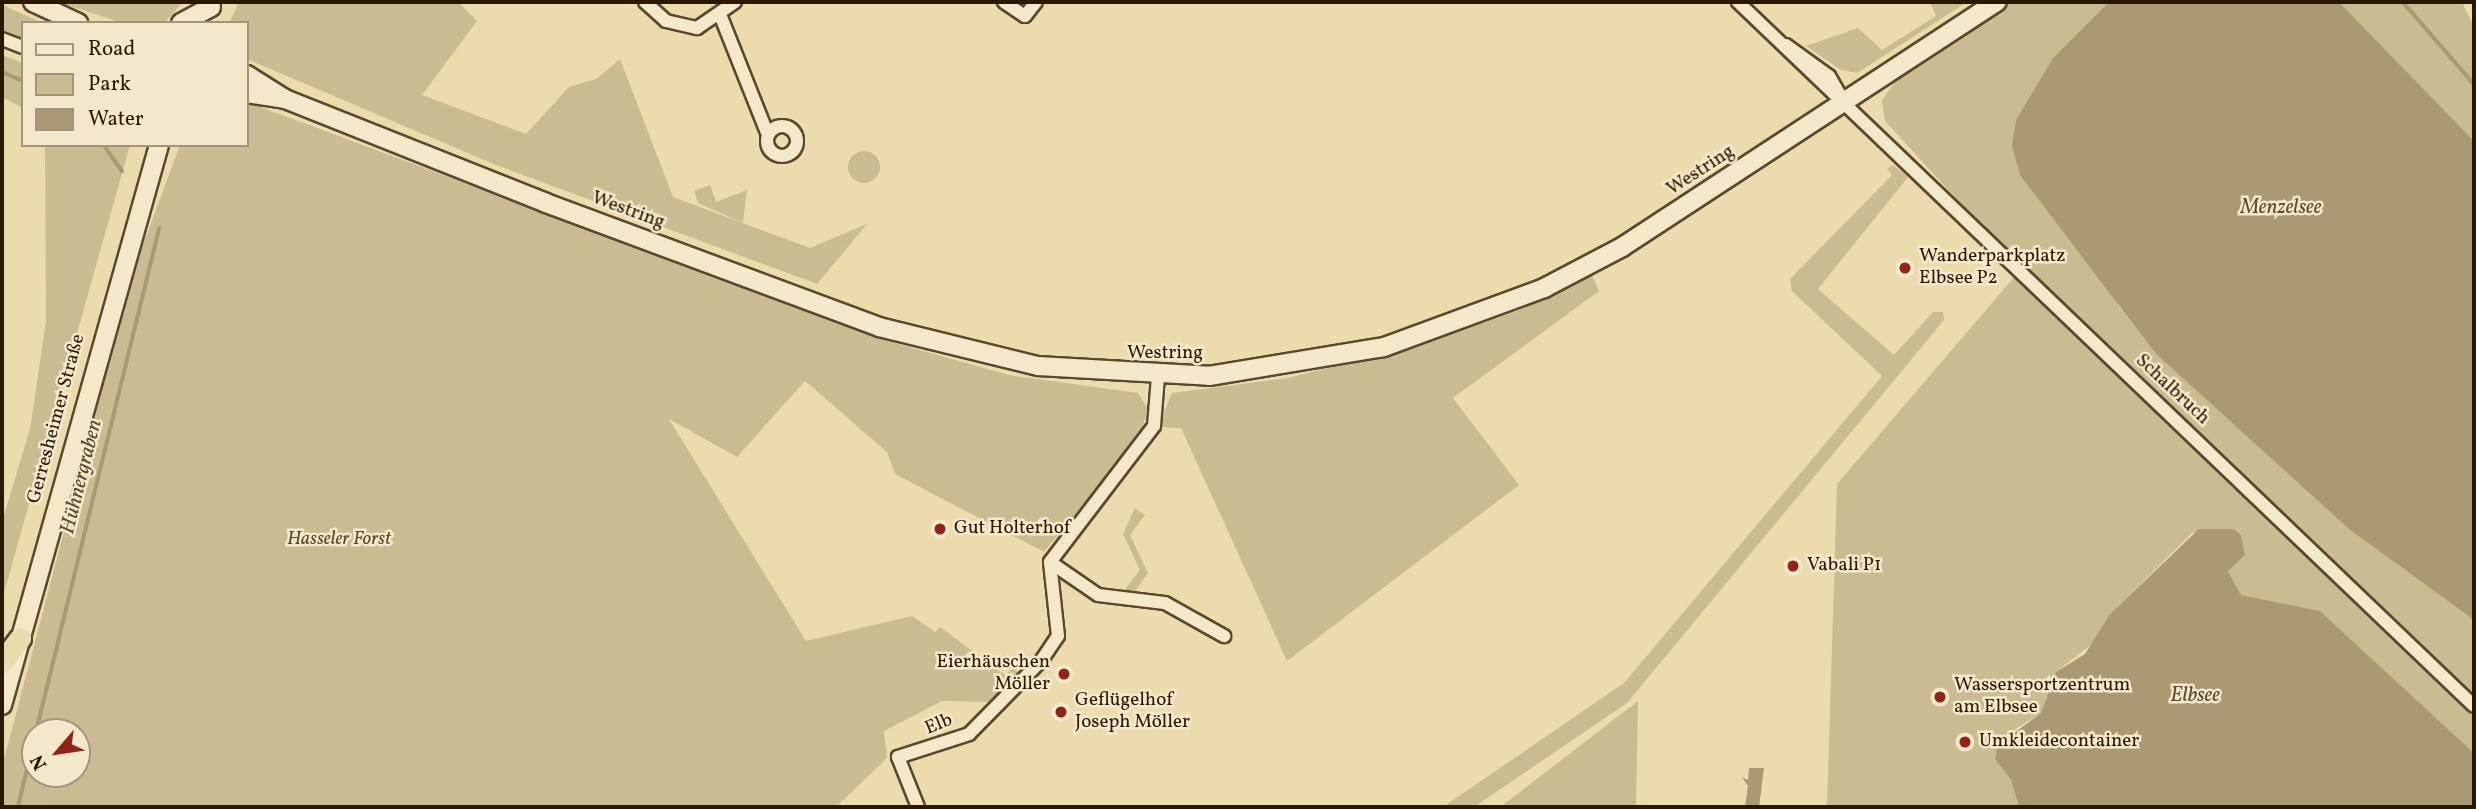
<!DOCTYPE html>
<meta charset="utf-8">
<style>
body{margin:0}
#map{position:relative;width:2476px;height:809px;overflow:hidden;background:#ecdcad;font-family:Vollkorn,serif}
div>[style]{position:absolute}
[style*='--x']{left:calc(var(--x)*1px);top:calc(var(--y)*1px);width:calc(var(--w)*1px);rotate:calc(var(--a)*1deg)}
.green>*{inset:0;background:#cbbb90}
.round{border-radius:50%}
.water>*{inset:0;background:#aa9973}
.stream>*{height:3.5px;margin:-1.75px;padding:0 1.75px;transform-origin:1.75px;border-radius:1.75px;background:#aa9973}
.roads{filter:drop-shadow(2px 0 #5b492c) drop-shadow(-2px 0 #5b492c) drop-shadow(0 2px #5b492c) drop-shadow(0 -2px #5b492c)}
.minor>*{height:12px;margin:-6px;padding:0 6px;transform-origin:6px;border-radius:6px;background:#f3e8ca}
.minor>.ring{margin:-6px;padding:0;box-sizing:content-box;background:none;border:12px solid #f3e8ca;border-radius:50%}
.secondary>*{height:18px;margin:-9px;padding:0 9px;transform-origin:9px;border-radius:9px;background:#f3e8ca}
.motorway>*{height:21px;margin:-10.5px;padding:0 10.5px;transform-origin:10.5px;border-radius:10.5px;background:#ecdcad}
.dots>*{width:19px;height:19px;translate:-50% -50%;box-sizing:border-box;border:4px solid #f3e8ca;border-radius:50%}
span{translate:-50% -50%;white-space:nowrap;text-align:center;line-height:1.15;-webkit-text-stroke:5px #f3e8ca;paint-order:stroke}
.street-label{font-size:19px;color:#2b1801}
.poi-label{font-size:19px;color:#2b1801}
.left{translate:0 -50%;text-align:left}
.right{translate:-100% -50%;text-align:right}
.park-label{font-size:19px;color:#5b492c;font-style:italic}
.water-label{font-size:21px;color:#5e4c2f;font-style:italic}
.frame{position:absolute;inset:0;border:4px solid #2b1801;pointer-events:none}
.legend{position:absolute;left:21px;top:21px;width:228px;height:126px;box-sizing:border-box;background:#f3e8ca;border:2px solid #a3957a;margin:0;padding:9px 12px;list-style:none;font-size:21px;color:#2b1801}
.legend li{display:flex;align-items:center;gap:14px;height:35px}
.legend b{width:35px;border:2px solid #a3957a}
.north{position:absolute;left:21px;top:718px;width:70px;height:70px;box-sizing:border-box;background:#f3e8ca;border:2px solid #a3957a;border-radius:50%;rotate:241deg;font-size:19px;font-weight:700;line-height:28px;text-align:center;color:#2b1801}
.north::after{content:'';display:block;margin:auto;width:24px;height:32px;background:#8f2418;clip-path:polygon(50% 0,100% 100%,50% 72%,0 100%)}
</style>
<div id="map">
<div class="green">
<div style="clip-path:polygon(58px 2px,183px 2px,164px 23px,122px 23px)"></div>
<div style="clip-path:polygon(239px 2px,458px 2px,477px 21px,422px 95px,526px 134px,569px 87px,596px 79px,620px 59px,673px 197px,810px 248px,867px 224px,817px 284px,496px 165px,247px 59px,247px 23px,229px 23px)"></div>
<div style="clip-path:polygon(1930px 2px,1967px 2px,1857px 73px,1841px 70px,1806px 46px,1858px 28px,1882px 50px,1936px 16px)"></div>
<div style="clip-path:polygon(2011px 2px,2109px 2px,2053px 58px,2117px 304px,2155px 353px,2350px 530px,2474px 620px,2474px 753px,2320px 611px,2241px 595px,2228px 571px,2235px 562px,2226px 531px,2211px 531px,2192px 533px,2110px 614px,2101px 637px,2056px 672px,2041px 713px,2006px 735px,1995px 759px,2011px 780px,2019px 807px,1827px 807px,1837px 484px,2021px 269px,1885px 121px,1882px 100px,1896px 80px)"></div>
<div style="clip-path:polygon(2339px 2px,2462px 2px,2474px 27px,2474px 141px)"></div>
<div style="clip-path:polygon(2px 4px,13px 10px,43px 23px,23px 23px,23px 38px,2px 30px)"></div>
<div style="clip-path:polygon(2px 55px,23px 63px,23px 108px,2px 97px)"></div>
<div style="clip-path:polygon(evenodd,247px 102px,898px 344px,1009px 375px,1138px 393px,1148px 409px,1139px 438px,1044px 552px,895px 474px,887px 452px,805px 381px,737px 457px,669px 419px,806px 641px,912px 616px,935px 632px,940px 627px,1005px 675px,1013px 668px,1019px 673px,996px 702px,942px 701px,884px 731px,887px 758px,836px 807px,2px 807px,2px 767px,131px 277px,180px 145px,247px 145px,247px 102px,35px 732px,77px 732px,77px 774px,35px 774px,35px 732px)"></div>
<div style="clip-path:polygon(45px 145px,130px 145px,2px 600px,2px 522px,30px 429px,46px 321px)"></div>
<div class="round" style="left:848px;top:151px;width:32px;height:32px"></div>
<div style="clip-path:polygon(1893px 165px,1908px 177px,1818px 289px,1894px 355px,1933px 312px,1943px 312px,1944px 320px,1627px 703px,1474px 807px,1443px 807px,1624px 683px,1882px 376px,1792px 291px,1790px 279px,1892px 175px,1887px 169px)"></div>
<div style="clip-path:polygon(710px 185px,716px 202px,747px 190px,743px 223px,698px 203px,694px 191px)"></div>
<div style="clip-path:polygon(1592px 275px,1599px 291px,1453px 398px,1519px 485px,1287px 661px,1181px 428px,1158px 427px,1172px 393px,1287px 378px,1415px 347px,1517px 311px)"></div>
<div style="clip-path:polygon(1135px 508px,1145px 515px,1130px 535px,1148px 573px,1133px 594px,1122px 593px,1140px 570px,1123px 534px)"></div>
<div style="clip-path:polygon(1638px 701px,1636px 807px,1499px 807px,1503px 805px)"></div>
</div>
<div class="water">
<div style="clip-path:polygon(2109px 2px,2339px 2px,2474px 141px,2474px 620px,2350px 530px,2155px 353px,2020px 175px,2012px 146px,2016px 120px,2053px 58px)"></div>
<div style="clip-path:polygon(2199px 529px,2234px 529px,2241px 535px,2245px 555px,2228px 571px,2241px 595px,2320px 611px,2474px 753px,2474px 807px,2019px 807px,2011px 780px,1995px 759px,1998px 745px,2041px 713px,2056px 672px,2085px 654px,2110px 614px)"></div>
<div style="clip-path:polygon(1749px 768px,1764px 768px,1759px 807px,1745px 807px,1748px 786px,1742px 777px,1748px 780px)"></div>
</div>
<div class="stream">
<div style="--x:2403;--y:2;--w:108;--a:49.1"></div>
<div style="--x:2;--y:72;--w:23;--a:23"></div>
<div style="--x:104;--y:145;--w:32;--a:55"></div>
<div style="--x:36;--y:732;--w:518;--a:-76.26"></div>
<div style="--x:18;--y:807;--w:73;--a:-76.5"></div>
</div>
<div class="roads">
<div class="minor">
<div style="--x:645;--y:2;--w:28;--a:42"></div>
<div style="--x:666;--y:21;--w:32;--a:13"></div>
<div style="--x:697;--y:28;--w:46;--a:-34.4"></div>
<div style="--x:1004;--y:2;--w:25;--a:34"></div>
<div style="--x:1025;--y:16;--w:18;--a:-52"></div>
<div style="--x:1738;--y:2;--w:1018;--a:43.73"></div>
<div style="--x:721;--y:17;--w:127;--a:68.3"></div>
<div style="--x:2;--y:39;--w:22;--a:21"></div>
<div style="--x:1786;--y:45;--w:53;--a:35.8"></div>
<div style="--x:1829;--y:76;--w:30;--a:60"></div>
<div class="ring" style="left:767px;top:126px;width:18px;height:18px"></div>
<div style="--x:1050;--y:562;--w:58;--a:34.5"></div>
<div style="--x:1098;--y:595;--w:67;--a:6.8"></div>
<div style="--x:1165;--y:603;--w:68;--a:29.2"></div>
<div style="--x:918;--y:807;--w:54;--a:-111.8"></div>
<div style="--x:898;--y:757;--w:75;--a:-17.9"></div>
<div style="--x:969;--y:734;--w:103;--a:-45.4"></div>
<div style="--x:1041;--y:661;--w:30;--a:-56"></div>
<div style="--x:1058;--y:636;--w:74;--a:-96.2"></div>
<div style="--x:1050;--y:562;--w:171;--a:-52.6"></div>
<div style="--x:1154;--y:426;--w:50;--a:-85.4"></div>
</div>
<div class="secondary">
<div style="--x:33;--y:2;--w:50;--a:25"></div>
<div style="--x:181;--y:23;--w:34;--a:-28"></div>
<div style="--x:247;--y:75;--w:45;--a:32.3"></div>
<div style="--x:285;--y:99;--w:281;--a:21.7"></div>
<div style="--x:546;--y:203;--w:355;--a:20.4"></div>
<div style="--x:879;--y:327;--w:164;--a:13.8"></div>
<div style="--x:1038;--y:366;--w:171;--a:3.3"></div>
<div style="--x:1209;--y:376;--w:177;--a:-9.4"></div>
<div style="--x:1384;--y:347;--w:171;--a:-20.2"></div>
<div style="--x:1544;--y:288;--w:88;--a:-27.7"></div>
<div style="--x:1622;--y:247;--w:448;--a:-33.2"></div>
<div style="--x:247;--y:93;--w:38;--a:9"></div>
<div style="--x:2;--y:705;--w:582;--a:-74.34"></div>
</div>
<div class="motorway">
<div style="--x:2;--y:662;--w:30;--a:-53"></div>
</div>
</div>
<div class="dots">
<div style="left:1905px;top:268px;background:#8f2418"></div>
<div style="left:940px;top:529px;background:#8f2418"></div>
<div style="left:1793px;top:566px;background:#8f2418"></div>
<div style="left:1064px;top:674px;background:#8f2418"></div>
<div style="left:1940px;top:697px;background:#8f2418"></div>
<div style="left:1061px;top:712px;background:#8f2418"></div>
<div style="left:1965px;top:742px;background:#8f2418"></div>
</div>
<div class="street-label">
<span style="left:1701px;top:171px;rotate:-33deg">Westring</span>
<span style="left:628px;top:211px;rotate:20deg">Westring</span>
<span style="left:1165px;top:354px">Westring</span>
<span style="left:2172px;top:390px;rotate:43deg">Schalbruch</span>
<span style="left:57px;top:419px;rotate:-75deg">Gerresheimer Straße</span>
<span style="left:939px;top:725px;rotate:-22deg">Elb</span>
</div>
<div class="poi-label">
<span class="left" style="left:1919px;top:268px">Wanderparkplatz<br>Elbsee P2</span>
<span class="left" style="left:954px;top:529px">Gut Holterhof</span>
<span class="left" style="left:1807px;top:566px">Vabali P1</span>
<span class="right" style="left:1050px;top:674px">Eierhäuschen<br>Möller</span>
<span class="left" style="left:1954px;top:697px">Wassersportzentrum<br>am Elbsee</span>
<span class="left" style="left:1075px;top:712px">Geflügelhof<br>Joseph Möller</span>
<span class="left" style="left:1979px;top:742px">Umkleidecontainer</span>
</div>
<div class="park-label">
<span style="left:339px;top:540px">Hasseler Forst</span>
</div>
<div class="water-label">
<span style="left:2281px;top:208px">Menzelsee</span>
<span style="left:82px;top:477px;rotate:-76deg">Hühnergraben</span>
<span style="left:2195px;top:696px">Elbsee</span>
</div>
<div class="frame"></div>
<ul class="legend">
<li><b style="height:9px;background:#f3e8ca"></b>Road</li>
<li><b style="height:19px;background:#cbbb90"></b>Park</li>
<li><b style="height:19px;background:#aa9973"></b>Water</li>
</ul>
<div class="north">N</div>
</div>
